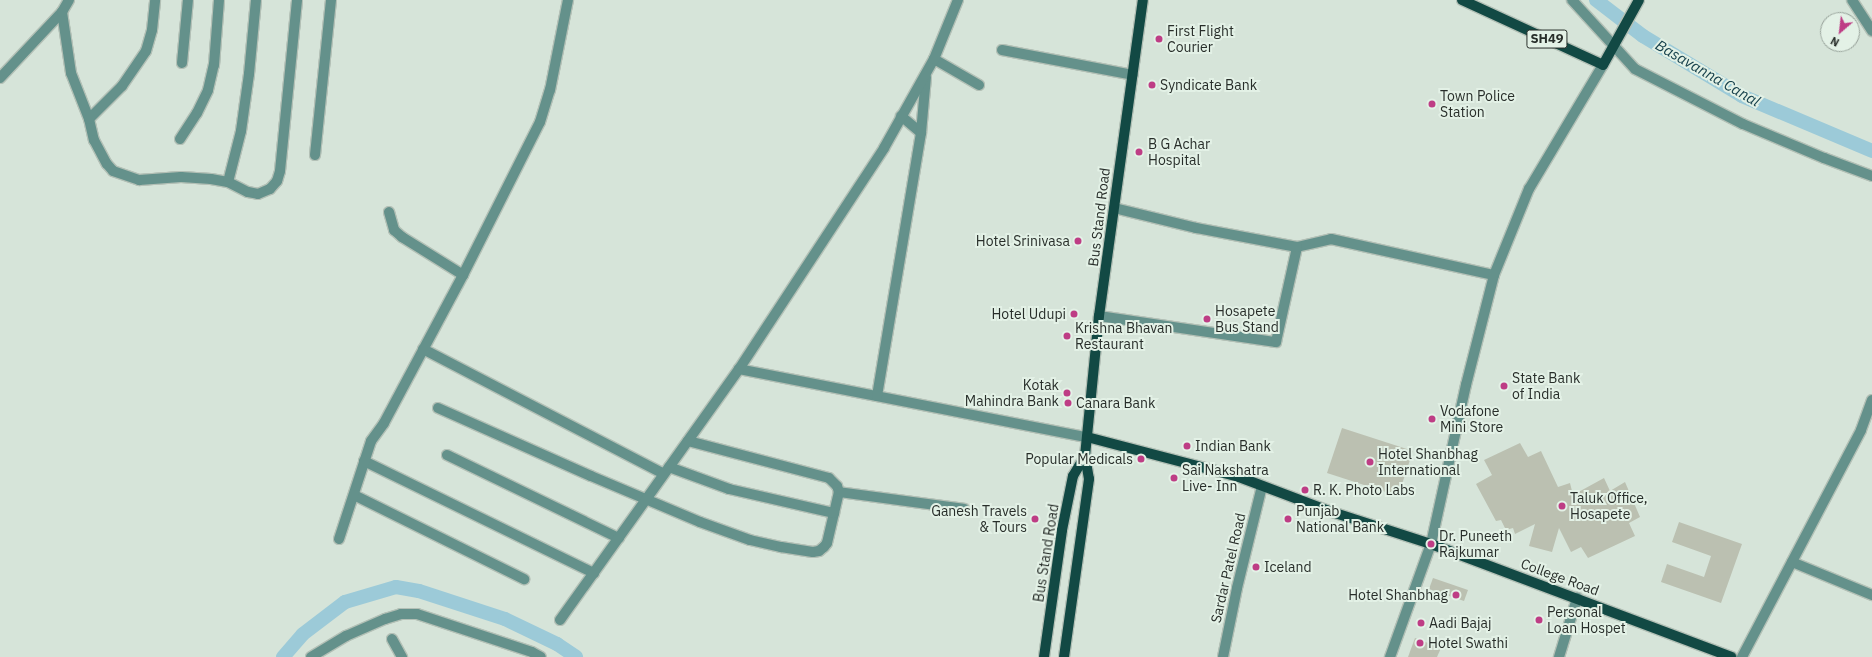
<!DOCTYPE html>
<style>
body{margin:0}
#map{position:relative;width:1872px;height:657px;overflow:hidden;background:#d6e4d9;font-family:"IBM Plex Sans",sans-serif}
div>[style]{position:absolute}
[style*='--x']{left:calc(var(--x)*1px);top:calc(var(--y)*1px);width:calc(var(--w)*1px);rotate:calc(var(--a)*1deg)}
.canal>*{height:14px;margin:-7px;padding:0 7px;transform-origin:7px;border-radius:7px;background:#9ccad8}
.building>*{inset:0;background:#bbc0b1}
.roads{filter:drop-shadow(1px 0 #b3c0b6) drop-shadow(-1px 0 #b3c0b6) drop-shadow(0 1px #b3c0b6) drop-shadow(0 -1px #b3c0b6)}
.minor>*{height:10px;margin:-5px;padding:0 5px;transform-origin:5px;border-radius:5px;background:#64918b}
.major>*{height:10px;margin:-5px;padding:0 5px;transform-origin:5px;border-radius:5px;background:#124944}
.dots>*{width:11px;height:11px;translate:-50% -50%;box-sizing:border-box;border:2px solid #e3f1e6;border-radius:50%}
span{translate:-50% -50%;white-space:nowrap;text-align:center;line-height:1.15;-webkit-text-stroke:4px #e3f1e6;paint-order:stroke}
.shield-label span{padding:1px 3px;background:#e3f1e6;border:1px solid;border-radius:3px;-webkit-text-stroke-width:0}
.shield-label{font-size:13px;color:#282e2a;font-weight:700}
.poi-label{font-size:14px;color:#282e2a}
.left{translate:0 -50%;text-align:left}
.right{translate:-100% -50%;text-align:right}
.street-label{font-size:14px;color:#282e2a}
.water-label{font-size:15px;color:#17414c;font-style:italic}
.north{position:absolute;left:1820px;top:12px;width:40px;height:40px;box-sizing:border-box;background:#e3f1e6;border:1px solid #98a39b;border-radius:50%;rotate:208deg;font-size:11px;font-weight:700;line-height:16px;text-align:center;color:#282e2a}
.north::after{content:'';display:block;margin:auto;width:14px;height:18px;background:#be3d85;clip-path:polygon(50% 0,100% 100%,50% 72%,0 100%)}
</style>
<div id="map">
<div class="canal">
<div style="--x:1596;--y:0;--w:59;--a:37.5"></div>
<div style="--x:1643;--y:36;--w:116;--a:31.2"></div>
<div style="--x:1742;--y:96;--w:141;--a:22.9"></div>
<div style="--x:283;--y:657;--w:30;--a:-49"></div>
<div style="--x:303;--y:634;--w:53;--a:-37.3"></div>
<div style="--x:345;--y:602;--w:53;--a:-16.4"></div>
<div style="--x:396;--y:587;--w:23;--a:10"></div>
<div style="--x:419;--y:591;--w:90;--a:18"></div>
<div style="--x:505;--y:619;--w:58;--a:25.7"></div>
<div style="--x:557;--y:644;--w:23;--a:34"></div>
</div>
<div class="building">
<div style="clip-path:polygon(1342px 428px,1413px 451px,1398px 496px,1327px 473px)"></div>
<div style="clip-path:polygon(1520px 443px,1528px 457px,1541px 451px,1558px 487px,1570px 483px,1573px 495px,1604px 478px,1610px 491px,1625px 482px,1640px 517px,1629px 523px,1635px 536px,1588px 558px,1581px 547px,1571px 552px,1559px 528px,1552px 552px,1529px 546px,1535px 524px,1515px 534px,1513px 528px,1506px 530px,1501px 520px,1496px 521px,1476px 484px,1492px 475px,1484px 460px)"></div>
<div style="clip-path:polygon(1679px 522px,1742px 544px,1721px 603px,1661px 582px,1667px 564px,1704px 577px,1711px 556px,1672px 542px)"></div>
<div style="clip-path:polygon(1433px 578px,1468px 590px,1464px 601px,1429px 589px)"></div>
<div style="clip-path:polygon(1415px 638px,1441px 648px,1437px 657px,1408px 657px)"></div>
</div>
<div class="roads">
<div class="minor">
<div style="--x:1572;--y:0;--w:93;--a:47.6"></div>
<div style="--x:1635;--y:69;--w:121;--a:27"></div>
<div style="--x:1743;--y:124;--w:88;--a:22.8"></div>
<div style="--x:1824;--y:158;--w:51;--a:20.6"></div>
<div style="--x:1852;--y:0;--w:37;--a:57"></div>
<div style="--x:62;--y:12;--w:62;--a:81.6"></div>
<div style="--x:71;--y:73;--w:49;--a:68.6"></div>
<div style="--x:89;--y:119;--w:22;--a:77"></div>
<div style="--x:94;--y:140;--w:27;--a:62"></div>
<div style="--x:107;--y:164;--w:9;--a:49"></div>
<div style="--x:113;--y:171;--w:28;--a:19"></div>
<div style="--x:139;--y:180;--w:42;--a:-4.1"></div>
<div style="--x:181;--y:177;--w:30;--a:4"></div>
<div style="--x:211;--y:179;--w:17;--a:10"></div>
<div style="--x:228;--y:182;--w:22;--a:27"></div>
<div style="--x:248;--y:192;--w:10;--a:11"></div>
<div style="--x:258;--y:194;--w:13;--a:-23"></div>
<div style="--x:270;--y:189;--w:11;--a:-49"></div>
<div style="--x:277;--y:181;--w:10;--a:-73"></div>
<div style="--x:280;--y:171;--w:172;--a:-84.3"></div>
<div style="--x:1002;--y:50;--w:133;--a:10.8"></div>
<div style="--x:934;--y:59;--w:52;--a:30"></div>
<div style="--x:182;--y:63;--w:63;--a:-84.6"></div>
<div style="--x:0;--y:78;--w:91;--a:-46.8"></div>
<div style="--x:62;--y:12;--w:14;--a:-60"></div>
<div style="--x:901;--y:116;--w:26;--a:40"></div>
<div style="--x:89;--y:119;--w:47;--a:-45"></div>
<div style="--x:122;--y:86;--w:42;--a:-55.6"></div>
<div style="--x:146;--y:51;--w:22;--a:-74"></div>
<div style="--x:152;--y:30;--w:30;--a:-84"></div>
<div style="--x:180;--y:139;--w:31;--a:-57"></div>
<div style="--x:197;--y:113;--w:25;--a:-64"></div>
<div style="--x:208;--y:90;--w:26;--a:-77"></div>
<div style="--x:214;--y:65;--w:65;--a:-85.6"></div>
<div style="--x:315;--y:155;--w:156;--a:-84.1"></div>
<div style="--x:228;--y:182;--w:53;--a:-75.7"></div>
<div style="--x:241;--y:131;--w:58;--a:-82"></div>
<div style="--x:249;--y:74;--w:74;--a:-84.6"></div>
<div style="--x:389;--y:212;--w:19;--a:74"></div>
<div style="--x:394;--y:230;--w:11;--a:41"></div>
<div style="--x:402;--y:237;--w:72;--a:31.9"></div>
<div style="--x:1297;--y:247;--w:35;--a:-13"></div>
<div style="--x:1331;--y:239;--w:167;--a:12.5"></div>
<div style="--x:1099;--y:316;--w:179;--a:8.4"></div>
<div style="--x:1276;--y:342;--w:97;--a:-77.5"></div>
<div style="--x:1297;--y:247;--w:103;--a:-169.3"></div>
<div style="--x:1196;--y:228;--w:84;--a:-166.3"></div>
<div style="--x:423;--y:349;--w:271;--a:27.4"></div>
<div style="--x:739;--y:369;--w:355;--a:11.1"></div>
<div style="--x:877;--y:396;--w:267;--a:-80.5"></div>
<div style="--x:921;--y:133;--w:56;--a:-84.9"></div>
<div style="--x:438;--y:408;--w:167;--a:24"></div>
<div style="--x:591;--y:476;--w:118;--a:22.9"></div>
<div style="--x:700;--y:522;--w:53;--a:19.8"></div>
<div style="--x:750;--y:540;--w:32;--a:13"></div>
<div style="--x:781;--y:547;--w:32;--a:9"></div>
<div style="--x:813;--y:552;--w:6;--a:-9"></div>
<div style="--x:819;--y:551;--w:6;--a:-39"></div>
<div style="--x:824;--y:547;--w:5;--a:-53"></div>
<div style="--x:827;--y:543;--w:52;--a:-76.8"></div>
<div style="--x:839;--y:492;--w:6;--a:-108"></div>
<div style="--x:837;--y:486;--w:11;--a:-135"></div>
<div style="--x:829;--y:478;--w:146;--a:-165.3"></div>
<div style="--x:447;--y:455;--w:191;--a:25.8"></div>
<div style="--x:364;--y:461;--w:256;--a:26"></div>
<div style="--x:669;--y:467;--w:64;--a:20.1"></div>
<div style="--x:729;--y:489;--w:108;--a:12.9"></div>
<div style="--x:839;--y:492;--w:126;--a:7.7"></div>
<div style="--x:354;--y:495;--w:190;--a:26.3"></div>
<div style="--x:339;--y:539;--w:103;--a:-71.9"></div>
<div style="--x:371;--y:441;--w:22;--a:-54"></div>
<div style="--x:384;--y:423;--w:168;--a:-61.9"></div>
<div style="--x:463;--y:275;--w:171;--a:-63.3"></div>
<div style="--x:540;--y:122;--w:34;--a:-73"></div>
<div style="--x:550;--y:90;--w:92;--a:-78.7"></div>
<div style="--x:1792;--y:562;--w:87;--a:22.4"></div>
<div style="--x:560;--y:620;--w:308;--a:-54.5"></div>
<div style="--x:739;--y:369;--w:264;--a:-56.7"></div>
<div style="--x:884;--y:148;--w:102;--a:-60.7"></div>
<div style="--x:934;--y:59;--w:64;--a:-67.9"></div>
<div style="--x:392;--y:639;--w:21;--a:61"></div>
<div style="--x:311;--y:657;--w:41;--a:-31"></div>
<div style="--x:346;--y:636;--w:43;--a:-23.6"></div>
<div style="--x:385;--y:619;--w:17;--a:-17"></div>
<div style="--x:401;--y:614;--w:16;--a:0"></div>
<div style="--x:417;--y:614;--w:121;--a:18.3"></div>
<div style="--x:532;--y:652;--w:10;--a:29"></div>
<div style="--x:1223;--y:657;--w:70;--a:-78.5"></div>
<div style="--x:1237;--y:588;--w:105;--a:-76.2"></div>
<div style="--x:1390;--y:657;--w:120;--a:-70.1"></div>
<div style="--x:1431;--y:544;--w:163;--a:-77.6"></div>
<div style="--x:1466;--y:385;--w:114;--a:-75.7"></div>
<div style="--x:1494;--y:275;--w:93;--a:-67.9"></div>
<div style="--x:1529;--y:189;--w:144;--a:-59.2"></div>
<div style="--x:1559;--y:657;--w:62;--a:-73"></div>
<div style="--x:1742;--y:657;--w:256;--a:-62.3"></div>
<div style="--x:1861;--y:430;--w:32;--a:-70"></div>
</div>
<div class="major">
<div style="--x:1462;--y:0;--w:155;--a:24.7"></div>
<div style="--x:1603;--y:65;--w:74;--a:-61"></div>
<div style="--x:1087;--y:437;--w:157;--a:14.7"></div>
<div style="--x:1239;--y:477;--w:96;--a:20.7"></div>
<div style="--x:1329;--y:511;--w:107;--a:17.9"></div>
<div style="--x:1431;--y:544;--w:321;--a:20.6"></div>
<div style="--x:1044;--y:657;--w:128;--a:-81.9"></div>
<div style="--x:1062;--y:530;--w:55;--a:-78.5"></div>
<div style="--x:1073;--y:476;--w:23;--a:-59"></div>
<div style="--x:1064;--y:657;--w:180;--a:-82"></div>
<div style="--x:1089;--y:479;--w:23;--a:-100"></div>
<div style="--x:1085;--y:456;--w:141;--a:-84.3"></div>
<div style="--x:1099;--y:316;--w:319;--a:-82.1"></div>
</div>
</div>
<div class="dots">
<div style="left:1159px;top:39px;background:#be3d85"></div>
<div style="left:1152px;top:85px;background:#be3d85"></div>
<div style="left:1432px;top:104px;background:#be3d85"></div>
<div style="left:1139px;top:152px;background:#be3d85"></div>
<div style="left:1078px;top:241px;background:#be3d85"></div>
<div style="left:1074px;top:314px;background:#be3d85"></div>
<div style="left:1207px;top:319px;background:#be3d85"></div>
<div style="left:1067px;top:336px;background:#be3d85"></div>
<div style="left:1504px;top:386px;background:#be3d85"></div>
<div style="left:1067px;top:393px;background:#be3d85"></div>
<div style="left:1068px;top:403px;background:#be3d85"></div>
<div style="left:1432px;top:419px;background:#be3d85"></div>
<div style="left:1187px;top:446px;background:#be3d85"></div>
<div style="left:1141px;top:459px;background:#be3d85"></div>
<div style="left:1370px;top:462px;background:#be3d85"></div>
<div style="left:1174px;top:478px;background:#be3d85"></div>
<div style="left:1305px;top:490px;background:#be3d85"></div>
<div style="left:1562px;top:506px;background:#be3d85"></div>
<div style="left:1035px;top:519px;background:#be3d85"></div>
<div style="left:1288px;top:519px;background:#be3d85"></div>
<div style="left:1431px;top:544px;background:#be3d85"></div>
<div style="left:1256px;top:567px;background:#be3d85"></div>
<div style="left:1456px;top:595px;background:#be3d85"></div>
<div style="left:1539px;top:620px;background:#be3d85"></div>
<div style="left:1421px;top:623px;background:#be3d85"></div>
<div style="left:1420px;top:643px;background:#be3d85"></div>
</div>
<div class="shield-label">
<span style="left:1547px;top:39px">SH49</span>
</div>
<div class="poi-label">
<span class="left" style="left:1167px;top:39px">First Flight<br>Courier</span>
<span class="left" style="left:1160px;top:85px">Syndicate Bank</span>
<span class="left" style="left:1440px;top:104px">Town Police<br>Station</span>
<span class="left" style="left:1148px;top:152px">B G Achar<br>Hospital</span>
<span class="right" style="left:1070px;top:241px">Hotel Srinivasa</span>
<span class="left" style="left:1215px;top:319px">Hosapete<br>Bus Stand</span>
<span class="right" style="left:1066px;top:314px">Hotel Udupi</span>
<span class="left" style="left:1075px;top:336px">Krishna Bhavan<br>Restaurant</span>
<span class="left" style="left:1512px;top:386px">State Bank<br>of India</span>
<span class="right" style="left:1059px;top:393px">Kotak<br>Mahindra Bank</span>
<span class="left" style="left:1076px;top:403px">Canara Bank</span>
<span class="left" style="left:1440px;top:419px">Vodafone<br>Mini Store</span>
<span class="left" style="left:1195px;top:446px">Indian Bank</span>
<span class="left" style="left:1378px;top:462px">Hotel Shanbhag<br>International</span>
<span class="right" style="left:1133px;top:459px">Popular Medicals</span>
<span class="left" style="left:1182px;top:478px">Sai Nakshatra<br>Live- Inn</span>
<span class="left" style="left:1313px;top:490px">R. K. Photo Labs</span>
<span class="left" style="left:1570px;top:506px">Taluk Office,<br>Hosapete</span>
<span class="right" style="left:1027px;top:519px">Ganesh Travels<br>&amp; Tours</span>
<span class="left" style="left:1296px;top:519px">Punjab<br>National Bank</span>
<span class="left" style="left:1439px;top:544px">Dr. Puneeth<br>Rajkumar</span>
<span class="left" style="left:1264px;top:567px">Iceland</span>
<span class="right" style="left:1448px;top:595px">Hotel Shanbhag</span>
<span class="left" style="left:1547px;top:620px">Personal<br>Loan Hospet</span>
<span class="left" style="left:1429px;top:623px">Aadi Bajaj</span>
<span class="left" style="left:1428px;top:643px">Hotel Swathi</span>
</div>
<div class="street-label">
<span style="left:1099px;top:217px;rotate:-83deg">Bus Stand Road</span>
<span style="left:1046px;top:553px;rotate:-81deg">Bus Stand Road</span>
<span style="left:1228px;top:568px;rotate:-77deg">Sardar Patel Road</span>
<span style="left:1560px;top:577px;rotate:20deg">College Road</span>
</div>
<div class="water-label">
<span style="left:1708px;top:73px;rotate:30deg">Basavanna Canal</span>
</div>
<div class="north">N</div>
</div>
